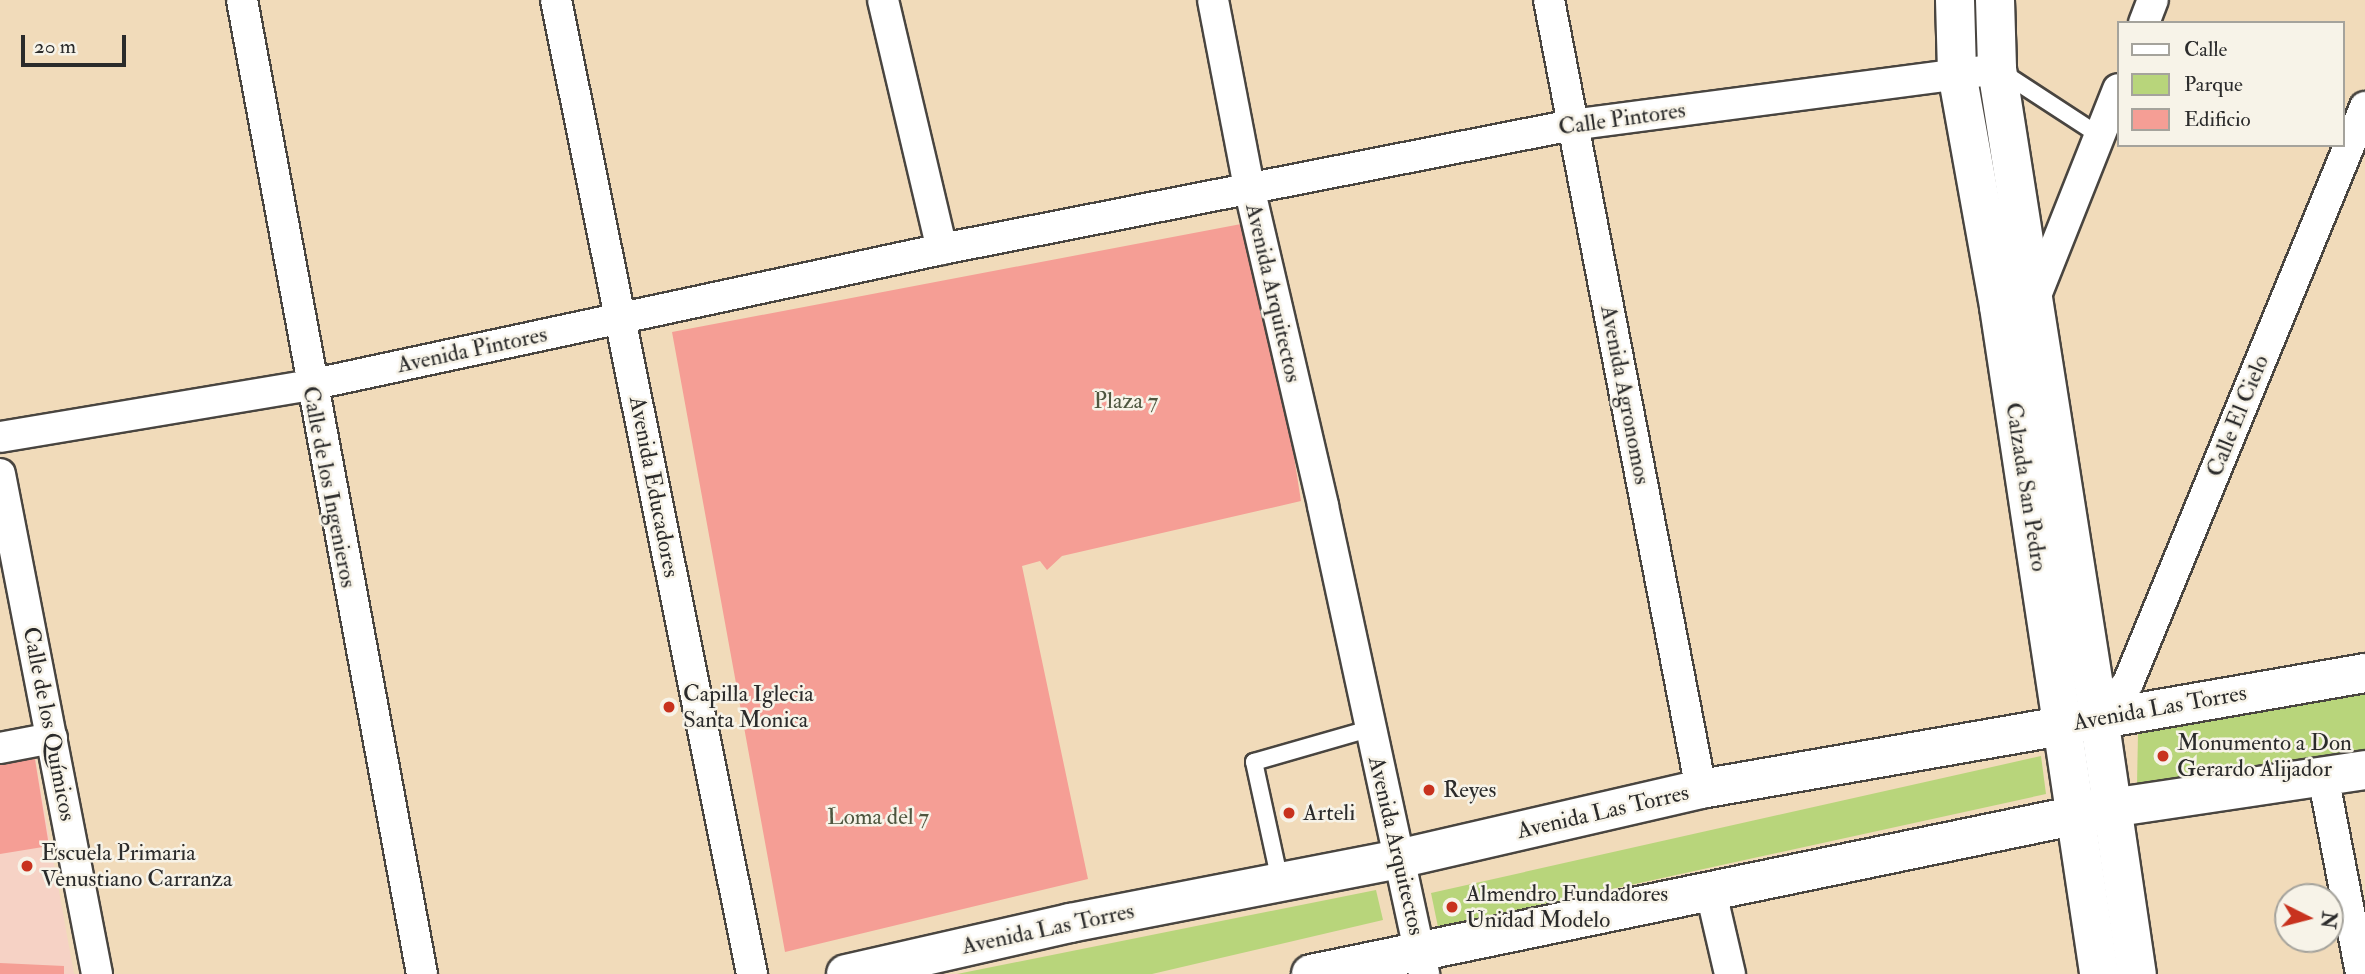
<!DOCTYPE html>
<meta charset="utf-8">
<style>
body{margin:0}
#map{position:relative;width:2365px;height:974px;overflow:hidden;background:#f1dbba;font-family:"IM FELL Double Pica",serif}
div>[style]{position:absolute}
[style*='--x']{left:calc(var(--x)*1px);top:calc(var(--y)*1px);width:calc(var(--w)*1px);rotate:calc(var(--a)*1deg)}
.built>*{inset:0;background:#f6d2c5}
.green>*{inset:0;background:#b8d57b}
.building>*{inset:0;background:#f59e95}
.roads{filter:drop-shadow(2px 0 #494540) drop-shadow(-2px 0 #494540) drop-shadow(0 2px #494540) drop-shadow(0 -2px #494540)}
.service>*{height:16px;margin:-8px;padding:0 8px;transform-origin:8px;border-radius:8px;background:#fff}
.minor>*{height:30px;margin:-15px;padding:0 15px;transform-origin:15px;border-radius:15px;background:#fff}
.tertiary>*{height:38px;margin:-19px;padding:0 19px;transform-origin:19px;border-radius:19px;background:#fff}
.secondary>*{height:38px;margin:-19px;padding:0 19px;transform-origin:19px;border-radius:19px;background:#fff}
.dots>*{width:19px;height:19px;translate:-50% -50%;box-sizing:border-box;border:4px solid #f7f3e8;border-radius:50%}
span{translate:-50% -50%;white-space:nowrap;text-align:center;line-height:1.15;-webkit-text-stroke:5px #f7f3e8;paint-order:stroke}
.street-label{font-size:23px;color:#2b2b2b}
.park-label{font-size:23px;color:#4e563f}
.poi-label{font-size:23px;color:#2b2b2b}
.left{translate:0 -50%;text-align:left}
.legend{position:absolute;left:2117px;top:21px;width:228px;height:126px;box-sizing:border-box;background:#f7f3e8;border:2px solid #a5a39c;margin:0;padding:9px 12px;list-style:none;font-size:21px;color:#2b2b2b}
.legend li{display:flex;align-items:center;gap:14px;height:35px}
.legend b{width:35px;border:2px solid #a5a39c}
.north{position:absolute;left:2274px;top:883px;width:70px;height:70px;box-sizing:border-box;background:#f7f3e8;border:2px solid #a5a39c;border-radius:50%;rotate:96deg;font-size:19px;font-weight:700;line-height:28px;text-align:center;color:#2b2b2b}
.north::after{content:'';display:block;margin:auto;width:24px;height:32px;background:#c8321e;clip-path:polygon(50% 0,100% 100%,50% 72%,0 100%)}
.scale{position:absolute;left:21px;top:35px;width:105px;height:32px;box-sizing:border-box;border:4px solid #2b2b2b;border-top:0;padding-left:9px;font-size:21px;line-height:24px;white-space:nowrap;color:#2b2b2b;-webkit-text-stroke:5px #f7f3e8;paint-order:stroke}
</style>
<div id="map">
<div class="built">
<div style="clip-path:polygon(34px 753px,74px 974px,0 974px,0 758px)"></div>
</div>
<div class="green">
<div style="clip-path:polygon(2365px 691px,2365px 749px,2137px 785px,2138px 734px)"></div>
<div style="clip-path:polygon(2041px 756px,2046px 794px,1438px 927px,1431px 893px)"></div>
<div style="clip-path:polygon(1376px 890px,1383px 920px,1152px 974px,957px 974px)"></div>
</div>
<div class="building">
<div style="clip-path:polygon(1257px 221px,1301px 501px,1062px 556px,1047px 570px,1040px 561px,1022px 566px,1088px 879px,785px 952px,672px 332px)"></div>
<div style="clip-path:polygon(34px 753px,49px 846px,0 854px,0 758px)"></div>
<div style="clip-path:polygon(0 963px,64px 966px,64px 974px,0 974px)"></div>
</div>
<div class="roads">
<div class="service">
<div style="--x:2002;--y:72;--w:117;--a:33.1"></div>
<div style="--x:1280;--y:881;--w:122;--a:-102.3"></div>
<div style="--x:1254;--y:762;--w:120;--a:-16"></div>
</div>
<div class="minor">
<div style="--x:242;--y:0;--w:990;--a:79.53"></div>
<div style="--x:556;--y:0;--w:994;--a:78.62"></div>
<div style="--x:883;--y:0;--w:256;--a:76.7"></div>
<div style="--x:1213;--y:0;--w:190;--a:79.1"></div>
<div style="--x:1249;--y:187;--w:327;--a:76.9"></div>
<div style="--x:1323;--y:506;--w:479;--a:77.8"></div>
<div style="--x:1549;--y:0;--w:804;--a:79.1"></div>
<div style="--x:2144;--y:23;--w:25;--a:-69"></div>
<div style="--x:2033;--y:303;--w:230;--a:-68.3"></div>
<div style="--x:0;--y:437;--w:314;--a:-9.5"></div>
<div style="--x:310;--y:385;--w:646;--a:-12.14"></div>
<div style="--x:942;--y:249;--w:642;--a:-11.13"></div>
<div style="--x:1572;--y:125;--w:429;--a:-7.5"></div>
<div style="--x:0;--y:474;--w:509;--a:79.02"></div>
<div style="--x:2099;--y:718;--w:45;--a:-50.4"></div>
<div style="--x:2128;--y:683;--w:623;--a:-67.63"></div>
<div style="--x:0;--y:748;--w:53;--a:-10.9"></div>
<div style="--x:2323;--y:776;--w:202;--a:79.1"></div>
<div style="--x:1710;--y:888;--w:88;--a:76.9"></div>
</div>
<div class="tertiary">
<div style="--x:1955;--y:0;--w:73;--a:88.4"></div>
<div style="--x:1957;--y:73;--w:238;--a:79.8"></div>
<div style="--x:1999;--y:307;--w:423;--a:81.4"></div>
<div style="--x:1995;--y:0;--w:69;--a:88.3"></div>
<div style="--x:1997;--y:69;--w:657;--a:81.07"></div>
</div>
<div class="secondary">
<div style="--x:2099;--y:718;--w:259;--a:81.6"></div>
<div style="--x:2062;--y:725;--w:252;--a:81.5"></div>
<div style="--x:846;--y:974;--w:230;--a:-12.8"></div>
<div style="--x:1070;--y:923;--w:334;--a:-11"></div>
<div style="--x:1398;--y:859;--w:311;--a:-13"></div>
<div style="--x:1701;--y:789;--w:674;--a:-9.91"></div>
<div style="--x:1311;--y:974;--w:817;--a:-11.72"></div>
<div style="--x:2111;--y:808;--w:257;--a:-8.5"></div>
</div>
</div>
<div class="dots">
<div style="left:669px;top:707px;background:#c8321e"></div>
<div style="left:2163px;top:756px;background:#c8321e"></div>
<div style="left:1429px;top:790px;background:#c8321e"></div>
<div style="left:1289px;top:813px;background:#c8321e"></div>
<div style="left:27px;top:866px;background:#c8321e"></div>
<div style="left:1452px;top:907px;background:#c8321e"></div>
</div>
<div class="street-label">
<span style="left:1622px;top:119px;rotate:-8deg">Calle Pintores</span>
<span style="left:1273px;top:293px;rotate:77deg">Avenida Arquitectos</span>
<span style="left:472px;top:350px;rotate:-12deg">Avenida Pintores</span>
<span style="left:1625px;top:395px;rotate:79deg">Avenida Agronomos</span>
<span style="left:2238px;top:416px;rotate:-68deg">Calle El Cielo</span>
<span style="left:329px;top:487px;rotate:79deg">Calle de los Ingenieros</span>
<span style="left:654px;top:487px;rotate:79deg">Avenida Educadores</span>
<span style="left:2026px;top:487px;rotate:81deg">Calzada San Pedro</span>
<span style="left:2160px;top:708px;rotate:-10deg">Avenida Las Torres</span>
<span style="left:49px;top:724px;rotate:79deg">Calle de los Químicos</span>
<span style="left:1603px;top:812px;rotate:-13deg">Avenida Las Torres</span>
<span style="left:1396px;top:846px;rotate:77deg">Avenida Arquitectos</span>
<span style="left:1048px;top:929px;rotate:-12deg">Avenida Las Torres</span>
</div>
<div class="park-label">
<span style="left:1126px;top:401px">Plaza 7</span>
<span style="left:878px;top:817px">Loma del 7</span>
</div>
<div class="poi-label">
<span class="left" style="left:683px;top:707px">Capilla Iglecia<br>Santa Monica</span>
<span class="left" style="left:2177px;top:756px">Monumento a Don<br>Gerardo Alijador</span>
<span class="left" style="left:1443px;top:790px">Reyes</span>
<span class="left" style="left:1303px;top:813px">Arteli</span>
<span class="left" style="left:41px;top:866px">Escuela Primaria<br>Venustiano Carranza</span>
<span class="left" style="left:1466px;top:907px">Almendro Fundadores<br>Unidad Modelo</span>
</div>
<ul class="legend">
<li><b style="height:9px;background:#fff"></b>Calle</li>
<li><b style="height:19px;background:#b8d57b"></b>Parque</li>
<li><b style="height:19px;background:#f59e95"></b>Edificio</li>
</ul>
<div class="north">N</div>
<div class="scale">20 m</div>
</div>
